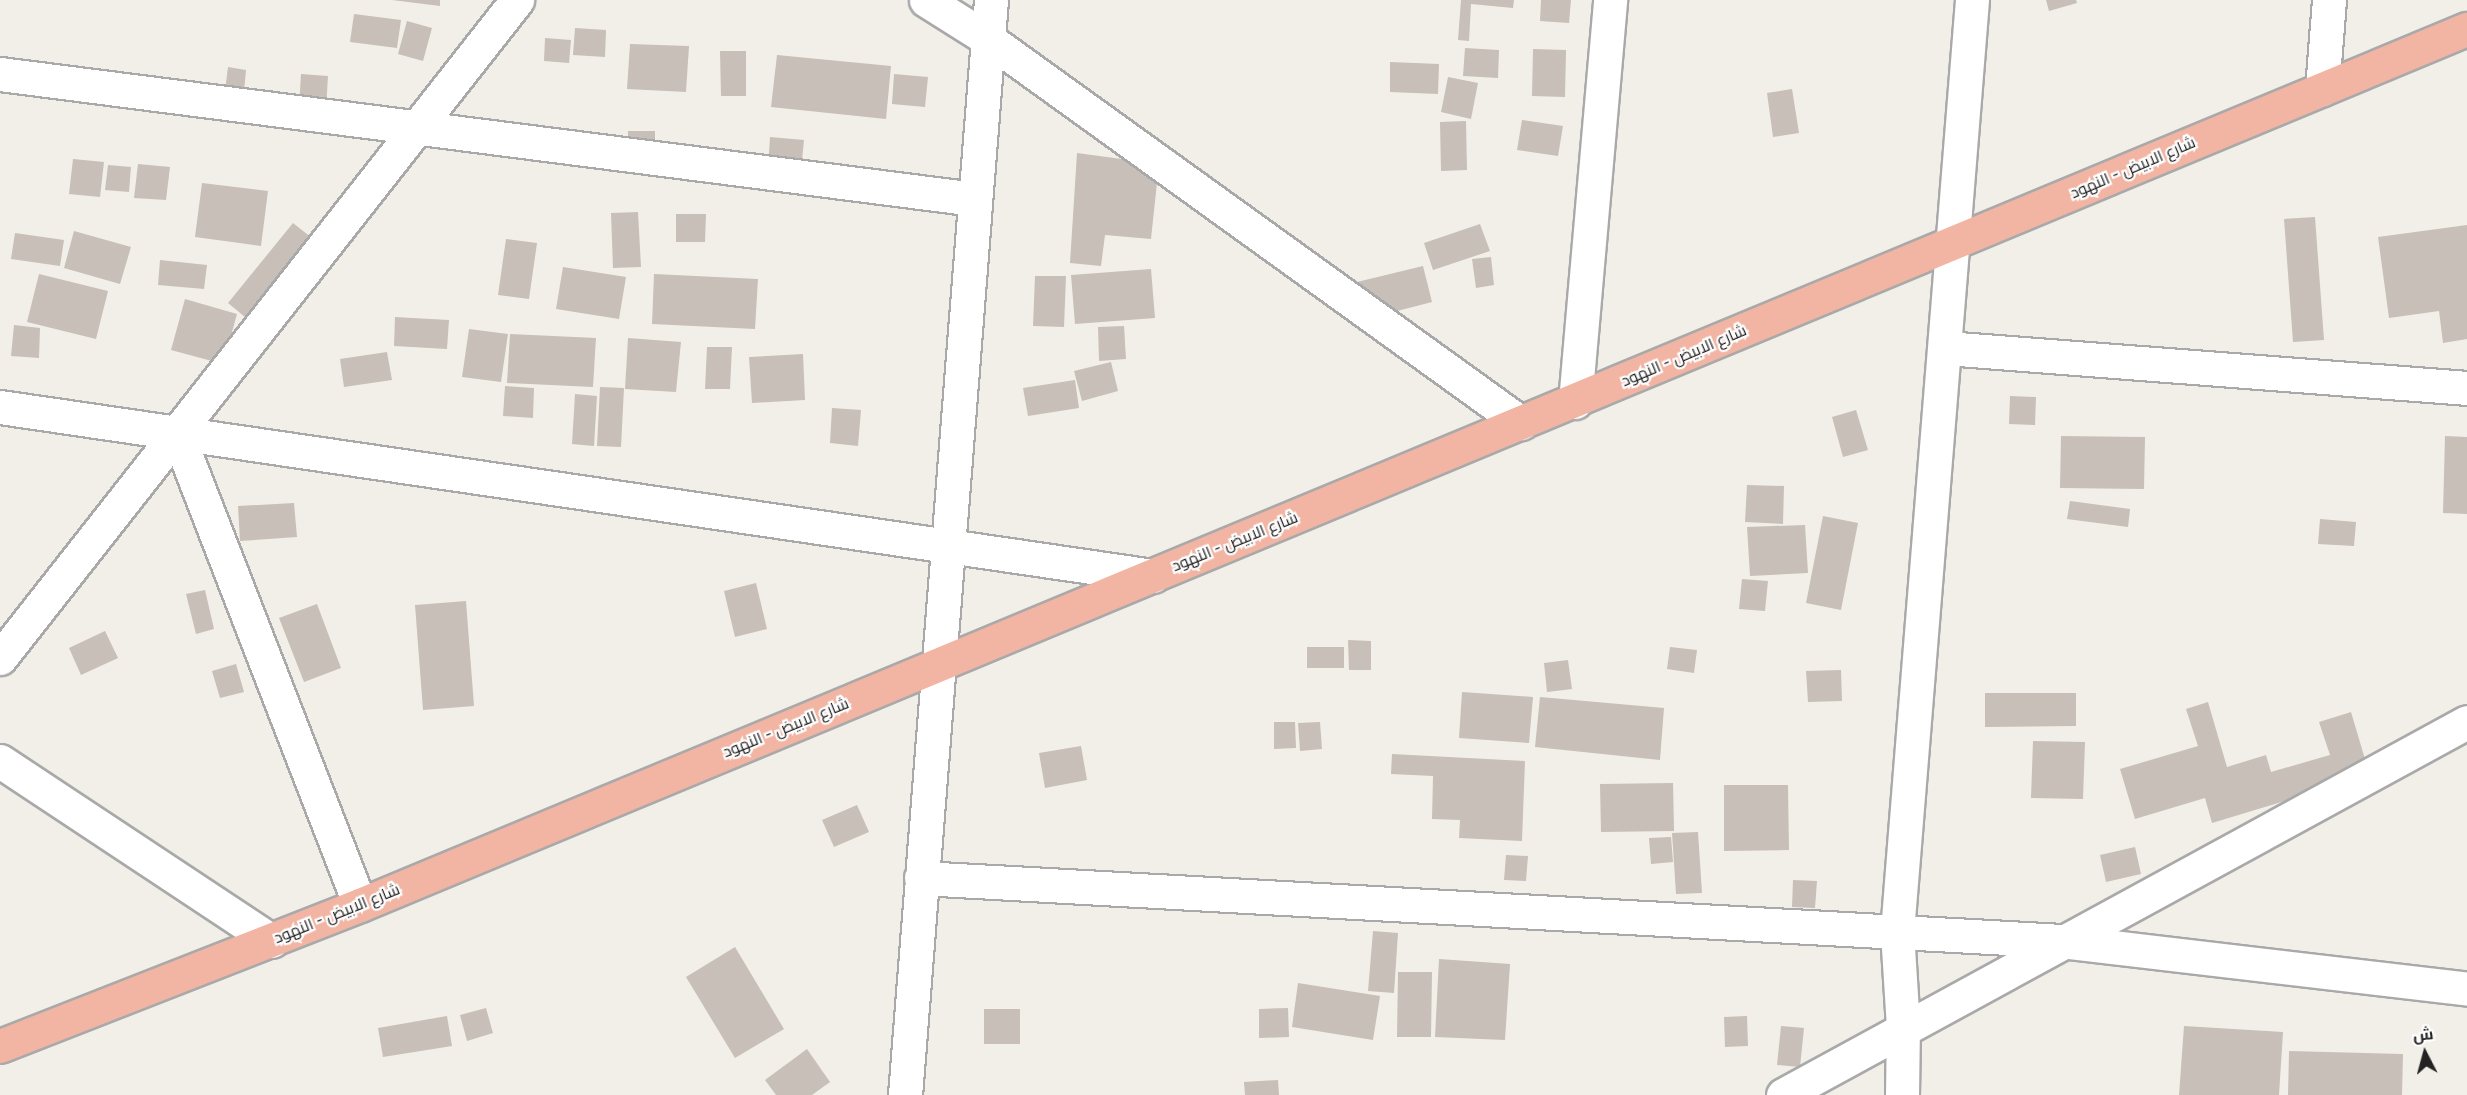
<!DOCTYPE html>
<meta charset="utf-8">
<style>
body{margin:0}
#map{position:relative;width:2467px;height:1095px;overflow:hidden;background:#f2efe9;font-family:"Fira Sans",Cairo,sans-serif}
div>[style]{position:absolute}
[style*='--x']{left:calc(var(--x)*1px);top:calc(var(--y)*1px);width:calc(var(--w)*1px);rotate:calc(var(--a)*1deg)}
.building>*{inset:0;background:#c7bfb8}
.roads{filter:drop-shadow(2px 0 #a9a9a9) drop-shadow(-2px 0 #a9a9a9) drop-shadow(0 2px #a9a9a9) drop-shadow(0 -2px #a9a9a9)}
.minor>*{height:33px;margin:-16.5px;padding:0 16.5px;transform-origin:16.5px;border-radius:16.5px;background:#fff}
.trunk>*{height:33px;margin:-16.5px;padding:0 16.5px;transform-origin:16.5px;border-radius:16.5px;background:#f2b4a3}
span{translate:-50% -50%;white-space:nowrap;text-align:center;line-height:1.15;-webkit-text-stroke:4.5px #fff;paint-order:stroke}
.street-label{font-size:16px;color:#222}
.north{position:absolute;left:2395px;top:1023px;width:60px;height:60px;-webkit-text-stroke:4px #fff;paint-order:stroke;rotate:354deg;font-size:16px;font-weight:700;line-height:24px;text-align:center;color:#222}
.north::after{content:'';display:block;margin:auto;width:21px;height:27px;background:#222;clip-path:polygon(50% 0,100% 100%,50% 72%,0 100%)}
</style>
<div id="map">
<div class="building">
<div style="clip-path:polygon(392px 0,440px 0,440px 6px)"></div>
<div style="clip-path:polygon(1461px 0,1514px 0,1513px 8px,1471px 4px,1469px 41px,1458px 40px)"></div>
<div style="clip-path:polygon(1541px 0,1571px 0,1569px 23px,1540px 21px)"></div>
<div style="clip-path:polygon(2046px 0,2076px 0,2077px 3px,2049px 11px)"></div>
<div style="clip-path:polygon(354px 14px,401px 20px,397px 48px,350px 42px)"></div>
<div style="clip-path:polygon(407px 21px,432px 28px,423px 61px,398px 54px)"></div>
<div style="clip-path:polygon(575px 28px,606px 30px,605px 57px,573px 55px)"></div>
<div style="clip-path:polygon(545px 38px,571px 40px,569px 63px,544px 61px)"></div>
<div style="clip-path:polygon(630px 44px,689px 46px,686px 92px,627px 89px)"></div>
<div style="clip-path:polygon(1465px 48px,1499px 50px,1498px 78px,1463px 76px)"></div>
<div style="clip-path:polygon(1533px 49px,1566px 50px,1565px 97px,1532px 96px)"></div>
<div style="clip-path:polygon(720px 51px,746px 51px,746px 96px,721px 96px)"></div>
<div style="clip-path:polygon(777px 55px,891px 66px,886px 119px,771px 107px)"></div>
<div style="clip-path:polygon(1390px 62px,1439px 64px,1438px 94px,1390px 92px)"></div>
<div style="clip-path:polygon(228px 67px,246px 70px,244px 92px,222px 115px)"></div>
<div style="clip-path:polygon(301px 74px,328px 76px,325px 126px,298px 124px)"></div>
<div style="clip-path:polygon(894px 74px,928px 77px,925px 107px,892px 104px)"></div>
<div style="clip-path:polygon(1448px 77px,1478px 83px,1471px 119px,1441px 112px)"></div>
<div style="clip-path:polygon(1792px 89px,1799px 133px,1773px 137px,1767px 93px)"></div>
<div style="clip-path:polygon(1522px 120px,1563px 126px,1558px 156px,1517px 150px)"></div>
<div style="clip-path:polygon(1466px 121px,1467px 170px,1441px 171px,1440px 122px)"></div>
<div style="clip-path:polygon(628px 131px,655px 131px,655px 154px,628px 154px)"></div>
<div style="clip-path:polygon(770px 137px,804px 140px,801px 171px,768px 168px)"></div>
<div style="clip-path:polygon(1077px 153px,1159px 164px,1151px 239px,1105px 235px,1101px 266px,1070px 263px)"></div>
<div style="clip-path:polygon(73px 159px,104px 162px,100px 197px,69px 194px)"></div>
<div style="clip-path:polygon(138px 164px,170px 167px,166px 200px,134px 198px)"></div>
<div style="clip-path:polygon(108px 165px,131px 167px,129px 192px,105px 190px)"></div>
<div style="clip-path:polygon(202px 183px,268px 191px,261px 246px,195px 237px)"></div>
<div style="clip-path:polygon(638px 212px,641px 267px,613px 268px,611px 213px)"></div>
<div style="clip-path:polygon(676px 214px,706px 214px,705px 242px,676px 242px)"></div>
<div style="clip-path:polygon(2315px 217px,2324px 340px,2293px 342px,2284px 219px)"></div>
<div style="clip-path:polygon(293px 223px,317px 242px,251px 322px,228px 303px)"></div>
<div style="clip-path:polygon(1480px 224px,1490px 251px,1433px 270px,1424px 243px)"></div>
<div style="clip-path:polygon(2467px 225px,2467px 339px,2443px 343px,2439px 311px,2389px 318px,2378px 237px)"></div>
<div style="clip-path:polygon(74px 231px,131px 247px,120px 284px,64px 268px)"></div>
<div style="clip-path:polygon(15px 233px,64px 240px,60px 266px,11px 259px)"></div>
<div style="clip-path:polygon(506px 239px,537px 243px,529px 299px,498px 295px)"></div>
<div style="clip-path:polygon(1491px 257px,1494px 285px,1476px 288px,1472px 259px)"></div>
<div style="clip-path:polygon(160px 260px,207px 265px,204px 289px,158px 285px)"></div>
<div style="clip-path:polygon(1423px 266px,1432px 302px,1366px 319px,1357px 282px)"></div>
<div style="clip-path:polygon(563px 267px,626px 277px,619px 319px,556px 309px)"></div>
<div style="clip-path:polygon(1151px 269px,1155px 318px,1075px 324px,1071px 275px)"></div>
<div style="clip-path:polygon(39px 274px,108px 291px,96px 339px,27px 322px)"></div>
<div style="clip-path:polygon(654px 274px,758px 279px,755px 329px,652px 324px)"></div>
<div style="clip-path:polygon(1035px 276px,1066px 276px,1064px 327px,1033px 326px)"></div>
<div style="clip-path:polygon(185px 299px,237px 314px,223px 364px,171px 350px)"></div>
<div style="clip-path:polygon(395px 317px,449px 320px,447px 349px,394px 346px)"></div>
<div style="clip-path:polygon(14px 325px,40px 328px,39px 358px,11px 356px)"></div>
<div style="clip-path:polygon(1124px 326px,1126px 359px,1099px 361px,1098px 327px)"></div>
<div style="clip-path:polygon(469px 329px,508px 334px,501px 382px,462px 377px)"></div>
<div style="clip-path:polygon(510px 334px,596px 338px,593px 387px,507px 383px)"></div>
<div style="clip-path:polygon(628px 338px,681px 342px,676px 392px,625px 389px)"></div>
<div style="clip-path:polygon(707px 347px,732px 347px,730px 389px,705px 389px)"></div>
<div style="clip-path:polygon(387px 352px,392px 380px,344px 387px,340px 359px)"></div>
<div style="clip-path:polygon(803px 354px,805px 400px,752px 403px,749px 357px)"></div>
<div style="clip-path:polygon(1111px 362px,1118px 391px,1082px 401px,1074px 371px)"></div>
<div style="clip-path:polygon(1075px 380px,1079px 408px,1028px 416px,1023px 388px)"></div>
<div style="clip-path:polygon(505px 386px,534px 388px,533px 418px,503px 416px)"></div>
<div style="clip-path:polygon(600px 387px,624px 388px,621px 447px,597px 446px)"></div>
<div style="clip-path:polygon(575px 394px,597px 396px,594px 446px,572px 444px)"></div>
<div style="clip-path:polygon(2010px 396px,2036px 397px,2035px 425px,2009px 424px)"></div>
<div style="clip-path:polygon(832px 408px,861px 410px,858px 446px,830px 443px)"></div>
<div style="clip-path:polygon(1856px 410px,1868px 450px,1843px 457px,1832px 417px)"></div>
<div style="clip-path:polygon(2061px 436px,2145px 437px,2144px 489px,2060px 488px)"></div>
<div style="clip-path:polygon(2445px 436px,2467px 437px,2467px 514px,2443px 513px)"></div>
<div style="clip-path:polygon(1747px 485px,1784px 486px,1783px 524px,1745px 522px)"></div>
<div style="clip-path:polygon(2070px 501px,2130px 509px,2128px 527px,2067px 519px)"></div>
<div style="clip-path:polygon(294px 503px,297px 537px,240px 541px,238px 506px)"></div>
<div style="clip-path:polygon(1823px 516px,1858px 523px,1841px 610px,1806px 603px)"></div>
<div style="clip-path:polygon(2320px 519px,2356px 522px,2354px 546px,2318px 544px)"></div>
<div style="clip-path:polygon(1805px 525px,1808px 573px,1750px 576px,1747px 527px)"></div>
<div style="clip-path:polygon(1742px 579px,1768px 581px,1765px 611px,1739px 609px)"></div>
<div style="clip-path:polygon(756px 583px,767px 629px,735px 637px,724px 591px)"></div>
<div style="clip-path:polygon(205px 590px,214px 629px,196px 634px,186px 594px)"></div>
<div style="clip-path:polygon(466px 601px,474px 706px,423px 710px,415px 605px)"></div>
<div style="clip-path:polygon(317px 604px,341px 668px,304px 682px,279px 618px)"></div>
<div style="clip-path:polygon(105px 631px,118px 658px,81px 675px,69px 648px)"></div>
<div style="clip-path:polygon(1348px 640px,1371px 641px,1371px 670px,1349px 670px)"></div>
<div style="clip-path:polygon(1307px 647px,1344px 647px,1344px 668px,1307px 668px)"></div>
<div style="clip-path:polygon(1670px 647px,1697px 650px,1694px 673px,1667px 669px)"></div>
<div style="clip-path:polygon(1568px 660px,1572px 689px,1547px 692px,1544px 663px)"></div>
<div style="clip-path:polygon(236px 664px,244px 692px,220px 698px,212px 671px)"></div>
<div style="clip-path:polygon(1841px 670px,1842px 701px,1808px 702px,1806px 671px)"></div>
<div style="clip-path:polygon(1462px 692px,1533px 697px,1529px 743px,1459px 738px)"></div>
<div style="clip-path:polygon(1985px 693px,2076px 693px,2076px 726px,1985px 727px)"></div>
<div style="clip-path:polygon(1540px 697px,1664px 708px,1660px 760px,1535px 747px)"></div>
<div style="clip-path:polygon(2208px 702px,2227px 767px,2266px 755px,2271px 772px,2330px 755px,2319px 722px,2351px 712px,2373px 786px,2341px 784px,2212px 823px,2205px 798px,2135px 819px,2120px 769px,2198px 746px,2186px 709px)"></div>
<div style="clip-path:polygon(1274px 722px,1295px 722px,1296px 748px,1274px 749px)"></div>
<div style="clip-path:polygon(1320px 722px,1322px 749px,1300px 751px,1298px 723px)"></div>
<div style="clip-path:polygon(2033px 741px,2085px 742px,2083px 799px,2031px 798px)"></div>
<div style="clip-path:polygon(1081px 746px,1087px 780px,1045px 788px,1039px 753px)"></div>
<div style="clip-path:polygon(1392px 754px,1525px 761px,1522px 841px,1459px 838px,1460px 820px,1432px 819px,1433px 776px,1391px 774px)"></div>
<div style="clip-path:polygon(1673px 783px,1674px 831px,1601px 832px,1600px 784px)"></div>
<div style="clip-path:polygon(1724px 785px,1788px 785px,1789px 850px,1724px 851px)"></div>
<div style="clip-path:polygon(857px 805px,869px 832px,834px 847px,822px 820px)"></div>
<div style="clip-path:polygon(1698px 832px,1702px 893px,1676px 894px,1672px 833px)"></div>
<div style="clip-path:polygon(1671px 837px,1673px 862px,1651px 864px,1649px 838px)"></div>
<div style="clip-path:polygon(2135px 847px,2141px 874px,2106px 882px,2100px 855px)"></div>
<div style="clip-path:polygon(1506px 855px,1528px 856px,1526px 881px,1504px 880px)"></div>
<div style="clip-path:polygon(1793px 880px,1817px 881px,1815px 908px,1792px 907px)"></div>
<div style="clip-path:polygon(1373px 931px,1398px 933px,1394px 993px,1368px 991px)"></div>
<div style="clip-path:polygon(735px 947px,784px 1029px,735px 1058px,686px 977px)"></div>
<div style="clip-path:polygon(1439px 959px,1510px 964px,1505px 1040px,1435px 1037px)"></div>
<div style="clip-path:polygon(1398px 972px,1432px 972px,1431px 1037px,1397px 1037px)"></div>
<div style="clip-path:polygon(1298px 983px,1380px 996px,1373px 1040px,1292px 1027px)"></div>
<div style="clip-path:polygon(486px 1008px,493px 1033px,467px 1041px,460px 1015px)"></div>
<div style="clip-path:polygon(1288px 1008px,1289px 1037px,1259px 1038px,1259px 1009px)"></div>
<div style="clip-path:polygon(984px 1009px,1020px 1009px,1020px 1044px,984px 1044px)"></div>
<div style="clip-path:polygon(447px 1016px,452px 1046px,383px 1057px,378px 1028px)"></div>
<div style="clip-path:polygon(1747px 1016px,1748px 1046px,1725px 1047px,1724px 1017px)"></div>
<div style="clip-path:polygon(1781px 1026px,1804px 1028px,1800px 1067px,1777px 1065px)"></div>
<div style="clip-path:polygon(2184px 1026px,2283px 1032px,2279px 1095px,2179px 1095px)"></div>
<div style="clip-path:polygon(807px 1049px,830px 1082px,812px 1095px,776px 1095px,765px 1080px)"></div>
<div style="clip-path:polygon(2289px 1051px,2403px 1054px,2402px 1095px,2288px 1095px)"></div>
<div style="clip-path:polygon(1278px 1080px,1279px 1095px,1245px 1095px,1244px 1082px)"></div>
</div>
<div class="roads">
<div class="minor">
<div style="--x:926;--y:0;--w:73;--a:32.2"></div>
<div style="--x:988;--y:39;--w:657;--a:35.77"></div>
<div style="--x:0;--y:74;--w:983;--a:7.31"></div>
<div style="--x:2322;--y:89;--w:89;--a:-85.5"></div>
<div style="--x:1945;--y:348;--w:524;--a:4.38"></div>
<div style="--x:1575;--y:402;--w:404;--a:-85"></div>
<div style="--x:0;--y:407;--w:1165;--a:8.34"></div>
<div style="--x:177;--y:433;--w:506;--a:68.81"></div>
<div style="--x:0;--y:658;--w:837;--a:-51.84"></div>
<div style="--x:0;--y:761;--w:326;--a:33.5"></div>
<div style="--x:921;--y:878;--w:1142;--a:3.16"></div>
<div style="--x:2061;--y:941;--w:409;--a:6.7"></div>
<div style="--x:905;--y:1095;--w:1098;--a:-85.51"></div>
<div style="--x:1783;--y:1095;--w:779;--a:-28.6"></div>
<div style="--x:1902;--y:1095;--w:68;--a:-89.2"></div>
<div style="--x:1903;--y:1027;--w:95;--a:-93.6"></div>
<div style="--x:1897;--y:932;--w:935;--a:-85.4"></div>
</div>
<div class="trunk">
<div style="--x:0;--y:1046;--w:387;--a:-21.4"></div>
<div style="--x:360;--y:905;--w:2282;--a:-22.58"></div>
</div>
</div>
<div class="street-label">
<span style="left:2133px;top:168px;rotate:-23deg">شارع الابيض - النهود</span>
<span style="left:1684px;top:356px;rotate:-23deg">شارع الابيض - النهود</span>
<span style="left:1235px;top:542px;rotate:-22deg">شارع الابيض - النهود</span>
<span style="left:786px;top:728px;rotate:-22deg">شارع الابيض - النهود</span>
<span style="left:337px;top:914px;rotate:-22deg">شارع الابيض - النهود</span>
</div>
<div class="north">ش</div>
</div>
